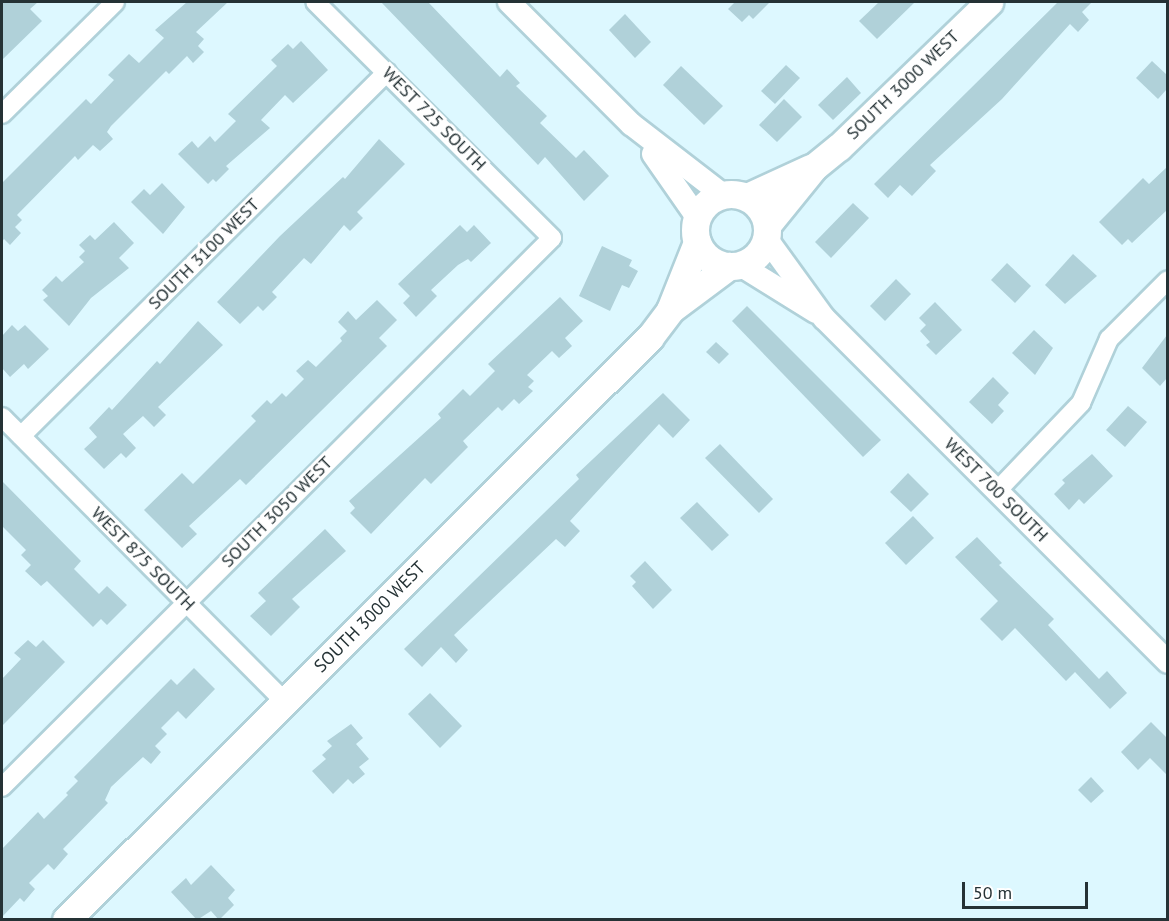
<!DOCTYPE html>
<style>
body{margin:0}
#map{position:relative;width:1169px;height:921px;overflow:hidden;background:#ddf8ff;font-family:"PT Sans",sans-serif}
div>[style]{position:absolute}
[style*='--x']{left:calc(var(--x)*1px);top:calc(var(--y)*1px);width:calc(var(--w)*1px);rotate:calc(var(--a)*1deg)}
.building>*{inset:0;background:#b0d1d9}
.roads{filter:drop-shadow(2px 0 #b0d1d9) drop-shadow(-2px 0 #b0d1d9) drop-shadow(0 2px #b0d1d9) drop-shadow(0 -2px #b0d1d9)}
.minor>*{height:18px;margin:-9px;padding:0 9px;transform-origin:9px;border-radius:9px;background:#fff}
.tertiary>*{height:22px;margin:-11px;padding:0 11px;transform-origin:11px;border-radius:11px;background:#fff}
.secondary>*{height:27px;margin:-13.5px;padding:0 13.5px;transform-origin:13.5px;border-radius:13.5px;background:#fff}
.secondary>.ring{margin:-13.5px;padding:0;box-sizing:content-box;background:none;border:27px solid #fff;border-radius:50%}
span{translate:-50% -50%;white-space:nowrap;text-align:center;line-height:1.15;-webkit-text-stroke:6px #fff;paint-order:stroke}
.street-label{font-size:18px;color:#253235}
.frame{position:absolute;inset:0;border:3px solid #253235;pointer-events:none}
.scale{position:absolute;left:962px;top:882px;width:126px;height:27px;box-sizing:border-box;border:3px solid #253235;border-top:0;padding-left:8px;font-size:18px;line-height:21px;white-space:nowrap;color:#253235;-webkit-text-stroke:4px #fff;paint-order:stroke}
</style>
<div id="map">
<div class="building">
<div style="clip-path:polygon(2px 2px,38px 2px,30px 9px,42px 21px,2px 60px)"></div>
<div style="clip-path:polygon(187px 2px,228px 2px,196px 32px,204px 39px,198px 46px,204px 52px,193px 63px,187px 56px,169px 74px,166px 71px,111px 126px,107px 132px,113px 139px,100px 151px,93px 145px,78px 160px,75px 156px,17px 215px,22px 220px,15px 227px,21px 233px,10px 245px,4px 239px,2px 242px,2px 183px,86px 99px,91px 104px,114px 80px,108px 75px,129px 54px,139px 63px,164px 38px,155px 30px)"></div>
<div style="clip-path:polygon(381px 2px,428px 2px,500px 77px,507px 69px,520px 83px,516px 86px,547px 116px,540px 123px,576px 158px,584px 150px,609px 176px,584px 201px,545px 157px,538px 165px)"></div>
<div style="clip-path:polygon(735px 2px,770px 2px,753px 19px,749px 15px,742px 22px,728px 9px)"></div>
<div style="clip-path:polygon(879px 2px,915px 2px,877px 39px,859px 21px)"></div>
<div style="clip-path:polygon(1058px 2px,1092px 2px,1082px 12px,1089px 20px,1078px 32px,1070px 24px,1002px 99px,930px 165px,936px 171px,912px 196px,900px 185px,888px 198px,874px 184px)"></div>
<div style="clip-path:polygon(625px 14px,651px 42px,635px 58px,609px 30px)"></div>
<div style="clip-path:polygon(301px 41px,328px 70px,293px 103px,285px 95px,261px 120px,270px 128px,226px 166px,229px 169px,216px 182px,213px 179px,208px 184px,178px 154px,192px 141px,198px 148px,210px 136px,215px 142px,236px 121px,228px 114px,277px 66px,271px 60px,288px 44px,293px 49px)"></div>
<div style="clip-path:polygon(1152px 61px,1167px 75px,1167px 89px,1158px 99px,1136px 78px)"></div>
<div style="clip-path:polygon(786px 65px,800px 78px,775px 104px,761px 91px)"></div>
<div style="clip-path:polygon(681px 66px,723px 106px,704px 125px,663px 85px)"></div>
<div style="clip-path:polygon(847px 77px,861px 93px,833px 120px,818px 105px)"></div>
<div style="clip-path:polygon(784px 99px,802px 117px,777px 142px,759px 125px)"></div>
<div style="clip-path:polygon(379px 139px,405px 164px,357px 212px,363px 218px,350px 231px,344px 225px,311px 264px,304px 258px,272px 292px,277px 297px,263px 311px,258px 306px,240px 324px,217px 302px,280px 236px,343px 177px,345px 179px)"></div>
<div style="clip-path:polygon(1167px 167px,1167px 210px,1132px 243px,1128px 239px,1122px 245px,1099px 222px,1143px 178px,1149px 184px)"></div>
<div style="clip-path:polygon(162px 183px,185px 207px,163px 234px,131px 202px,144px 189px,150px 195px)"></div>
<div style="clip-path:polygon(853px 203px,869px 218px,831px 258px,815px 242px)"></div>
<div style="clip-path:polygon(114px 222px,134px 243px,119px 258px,129px 268px,91px 298px,69px 326px,43px 300px,48px 296px,42px 290px,56px 276px,62px 282px,84px 262px,79px 257px,85px 251px,79px 245px,90px 235px,95px 240px)"></div>
<div style="clip-path:polygon(460px 225px,467px 232px,474px 225px,491px 243px,471px 262px,468px 259px,458px 265px,431px 290px,437px 296px,416px 317px,403px 303px,410px 296px,398px 284px)"></div>
<div style="clip-path:polygon(602px 246px,632px 260px,629px 266px,638px 271px,629px 288px,622px 285px,610px 311px,579px 296px)"></div>
<div style="clip-path:polygon(1073px 254px,1097px 276px,1065px 304px,1045px 285px)"></div>
<div style="clip-path:polygon(1007px 263px,1031px 286px,1015px 303px,991px 280px)"></div>
<div style="clip-path:polygon(896px 279px,911px 294px,885px 321px,870px 306px)"></div>
<div style="clip-path:polygon(560px 297px,583px 321px,565px 338px,572px 346px,559px 358px,552px 351px,527px 375px,534px 381px,528px 387px,533px 391px,519px 404px,514px 399px,502px 411px,498px 407px,463px 441px,468px 447px,431px 484px,425px 478px,371px 534px,350px 513px,355px 508px,349px 501px,441px 418px,438px 414px,463px 389px,470px 396px,495px 371px,488px 364px)"></div>
<div style="clip-path:polygon(377px 300px,397px 320px,379px 338px,387px 346px,246px 485px,240px 479px,189px 526px,197px 534px,182px 548px,144px 510px,182px 473px,193px 484px,256px 421px,251px 416px,267px 400px,271px 404px,282px 393px,286px 397px,304px 379px,296px 371px,308px 360px,316px 367px,342px 341px,340px 338px,347px 331px,338px 322px,348px 311px,356px 320px)"></div>
<div style="clip-path:polygon(935px 302px,962px 330px,936px 355px,926px 345px,930px 342px,920px 331px,926px 325px,919px 318px)"></div>
<div style="clip-path:polygon(747px 306px,881px 440px,863px 457px,732px 321px)"></div>
<div style="clip-path:polygon(198px 321px,223px 345px,158px 407px,166px 415px,154px 427px,143px 416px,123px 434px,136px 448px,126px 458px,121px 453px,104px 469px,84px 449px,97px 437px,89px 428px,109px 407px,112px 410px,157px 361px,160px 364px)"></div>
<div style="clip-path:polygon(12px 325px,18px 331px,25px 325px,49px 349px,28px 369px,24px 364px,10px 377px,2px 368px,2px 336px)"></div>
<div style="clip-path:polygon(1034px 330px,1053px 348px,1035px 375px,1012px 353px)"></div>
<div style="clip-path:polygon(1167px 335px,1167px 378px,1160px 386px,1142px 368px)"></div>
<div style="clip-path:polygon(716px 342px,729px 354px,719px 364px,706px 352px)"></div>
<div style="clip-path:polygon(993px 377px,1009px 393px,998px 405px,1004px 411px,992px 424px,969px 402px)"></div>
<div style="clip-path:polygon(663px 393px,690px 420px,673px 438px,659px 424px,570px 521px,580px 531px,565px 547px,556px 539px,454px 635px,468px 650px,456px 663px,441px 647px,422px 667px,404px 649px,579px 479px,576px 475px)"></div>
<div style="clip-path:polygon(1128px 406px,1147px 422px,1125px 447px,1106px 430px)"></div>
<div style="clip-path:polygon(720px 444px,773px 499px,759px 513px,705px 458px)"></div>
<div style="clip-path:polygon(1092px 454px,1113px 476px,1084px 504px,1079px 499px,1069px 510px,1054px 494px,1065px 483px,1062px 480px)"></div>
<div style="clip-path:polygon(908px 473px,929px 494px,911px 512px,890px 492px)"></div>
<div style="clip-path:polygon(2px 481px,81px 561px,74px 569px,99px 594px,107px 586px,127px 605px,107px 625px,101px 619px,93px 627px,47px 581px,41px 586px,25px 571px,31px 565px,21px 555px,26px 550px,2px 526px)"></div>
<div style="clip-path:polygon(697px 502px,729px 535px,712px 551px,680px 518px)"></div>
<div style="clip-path:polygon(913px 516px,934px 538px,906px 565px,885px 543px)"></div>
<div style="clip-path:polygon(325px 529px,346px 551px,292px 599px,300px 607px,271px 636px,250px 616px,266px 601px,258px 593px)"></div>
<div style="clip-path:polygon(977px 537px,1002px 563px,999px 565px,1054px 619px,1048px 625px,1099px 679px,1107px 671px,1127px 693px,1110px 709px,1075px 672px,1066px 681px,1015px 628px,1002px 641px,980px 619px,998px 601px,955px 557px)"></div>
<div style="clip-path:polygon(645px 561px,672px 590px,653px 609px,632px 586px,636px 582px,630px 576px)"></div>
<div style="clip-path:polygon(28px 640px,36px 647px,43px 640px,65px 662px,2px 726px,2px 679px,21px 659px,14px 653px)"></div>
<div style="clip-path:polygon(194px 668px,215px 689px,186px 719px,178px 711px,161px 728px,167px 734px,155px 746px,161px 752px,151px 764px,143px 757px,111px 787px,105px 800px,108px 803px,63px 849px,68px 854px,54px 870px,48px 864px,29px 883px,35px 889px,24px 902px,20px 898px,2px 917px,2px 849px,38px 812px,44px 819px,68px 795px,66px 793px,78px 781px,74px 777px,171px 679px,177px 685px)"></div>
<div style="clip-path:polygon(430px 693px,462px 726px,440px 748px,408px 714px)"></div>
<div style="clip-path:polygon(1151px 722px,1167px 738px,1167px 775px,1150px 758px,1138px 770px,1121px 752px)"></div>
<div style="clip-path:polygon(351px 724px,363px 738px,356px 744px,369px 759px,359px 767px,365px 774px,353px 784px,348px 779px,333px 794px,312px 771px,326px 759px,322px 755px,332px 746px,327px 741px)"></div>
<div style="clip-path:polygon(1091px 777px,1104px 791px,1091px 803px,1078px 790px)"></div>
<div style="clip-path:polygon(211px 865px,235px 890px,228px 898px,234px 905px,219px 920px,211px 911px,197px 920px,171px 892px,186px 878px,191px 885px)"></div>
</div>
<div class="roads">
<div class="minor">
<div style="--x:2;--y:114;--w:159;--a:-44.7"></div>
<div style="--x:2;--y:417;--w:402;--a:45.2"></div>
<div style="--x:21;--y:436;--w:516;--a:-44.84"></div>
<div style="--x:997;--y:491;--w:122;--a:-46.3"></div>
<div style="--x:1081;--y:403;--w:70;--a:-66.4"></div>
<div style="--x:1109;--y:339;--w:83;--a:-45"></div>
<div style="--x:2;--y:787;--w:777;--a:-44.95"></div>
<div style="--x:552;--y:238;--w:334;--a:-135.1"></div>
</div>
<div class="tertiary">
<div style="--x:509;--y:2;--w:173;--a:45"></div>
<div style="--x:631;--y:124;--w:115;--a:37.6"></div>
<div style="--x:653;--y:154;--w:77;--a:55.1"></div>
<div style="--x:766;--y:238;--w:99;--a:54.1"></div>
<div style="--x:824;--y:318;--w:486;--a:45"></div>
<div style="--x:740;--y:265;--w:89;--a:31.7"></div>
</div>
<div class="secondary">
<div class="ring" style="left:695px;top:194px;width:45px;height:45px"></div>
<div style="--x:747;--y:197;--w:69;--a:-24.7"></div>
<div style="--x:767;--y:225;--w:75;--a:-51"></div>
<div style="--x:814;--y:167;--w:32;--a:-39"></div>
<div style="--x:839;--y:147;--w:209;--a:-44"></div>
<div style="--x:670;--y:310;--w:74;--a:-36.7"></div>
<div style="--x:66;--y:920;--w:825;--a:-44.95"></div>
<div style="--x:650;--y:337;--w:34;--a:-53"></div>
<div style="--x:670;--y:310;--w:73;--a:-68.3"></div>
</div>
</div>
<div class="street-label">
<span style="left:903px;top:85px;rotate:-44deg">SOUTH 3000 WEST</span>
<span style="left:434px;top:119px;rotate:45deg">WEST 725 SOUTH</span>
<span style="left:204px;top:254px;rotate:-45deg">SOUTH 3100 WEST</span>
<span style="left:996px;top:490px;rotate:45deg">WEST 700 SOUTH</span>
<span style="left:277px;top:512px;rotate:-45deg">SOUTH 3050 WEST</span>
<span style="left:143px;top:559px;rotate:45deg">WEST 875 SOUTH</span>
<span style="left:370px;top:617px;rotate:-45deg">SOUTH 3000 WEST</span>
</div>
<div class="frame"></div>
<div class="scale">50 m</div>
</div>
